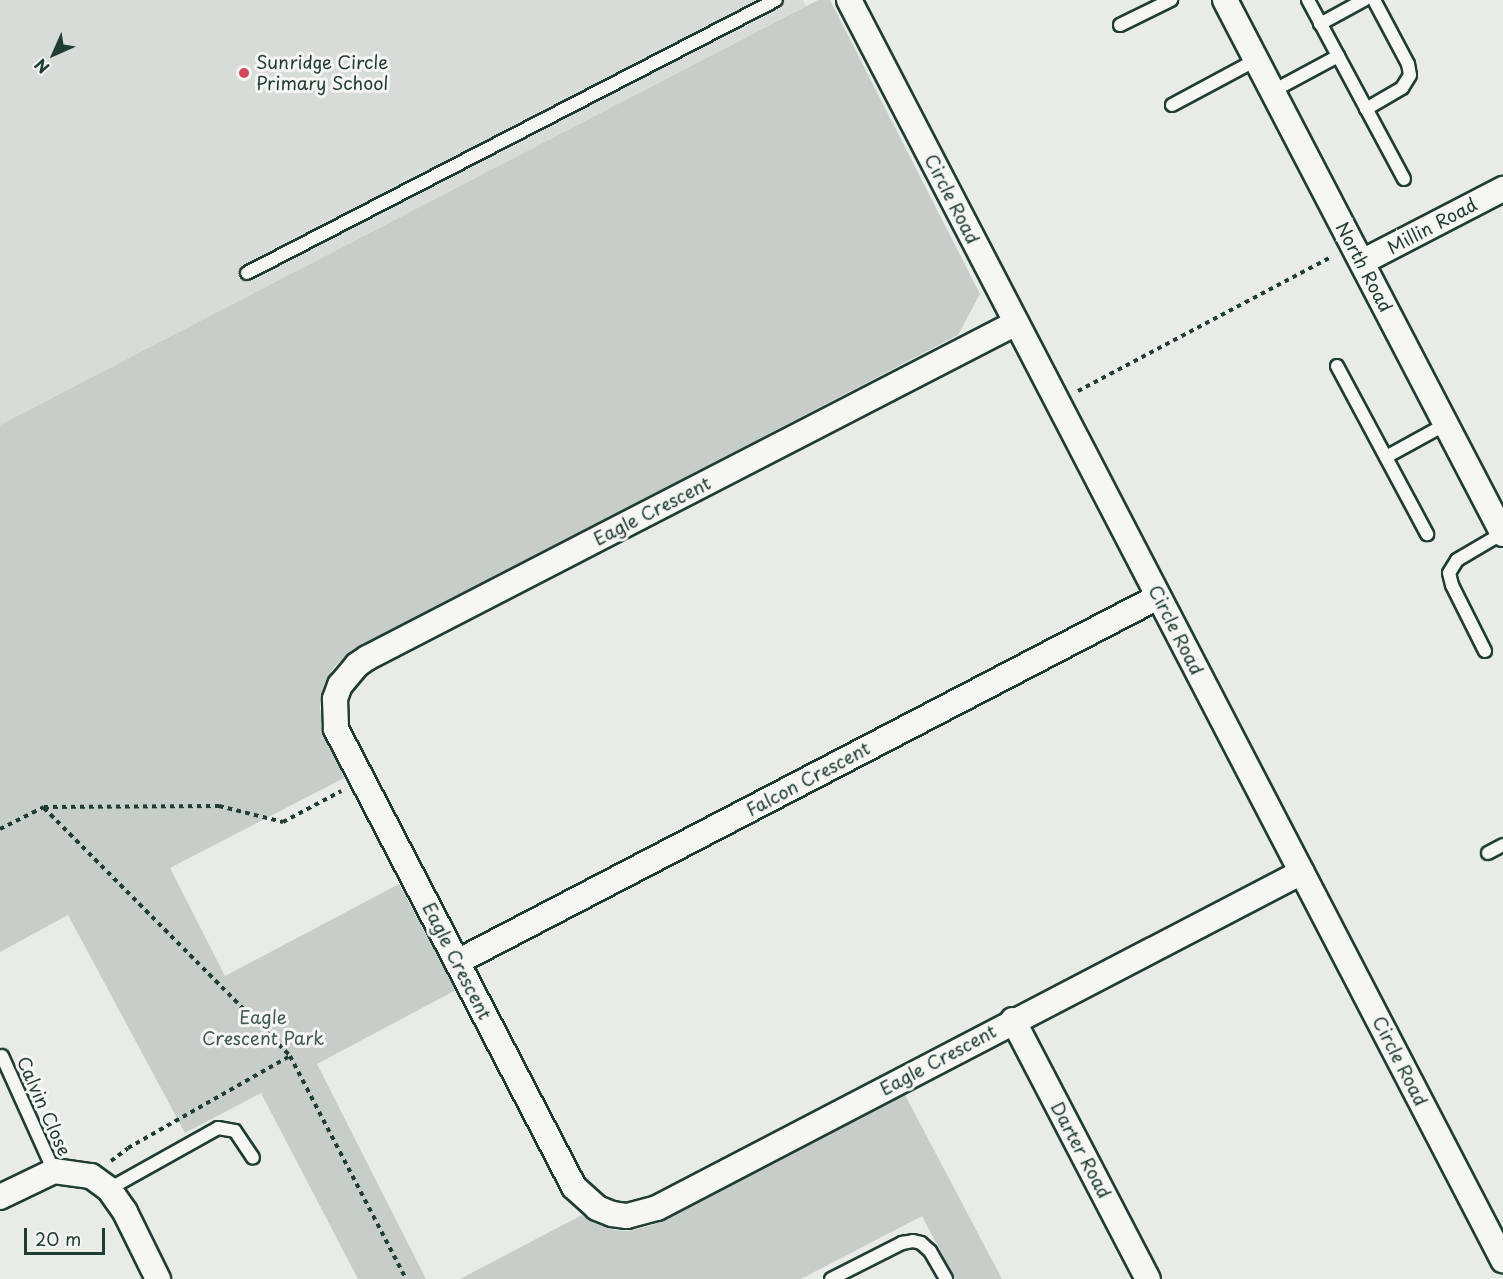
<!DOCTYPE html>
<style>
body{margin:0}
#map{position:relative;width:1503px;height:1279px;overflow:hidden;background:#e9ebe7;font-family:"Playpen Sans",sans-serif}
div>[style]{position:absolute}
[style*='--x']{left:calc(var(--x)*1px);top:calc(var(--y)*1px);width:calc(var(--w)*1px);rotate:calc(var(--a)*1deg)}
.built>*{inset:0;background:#d8dcd8}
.green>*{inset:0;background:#c7cec9}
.path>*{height:4px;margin-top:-2px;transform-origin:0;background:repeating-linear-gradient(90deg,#1f3d34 0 4.5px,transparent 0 9px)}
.roads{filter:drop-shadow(2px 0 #1f3d34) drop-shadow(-2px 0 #1f3d34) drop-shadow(0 2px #1f3d34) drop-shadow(0 -2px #1f3d34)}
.lane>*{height:12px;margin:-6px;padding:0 6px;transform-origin:6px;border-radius:6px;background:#f6f6f2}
.street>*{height:24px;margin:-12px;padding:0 12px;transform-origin:12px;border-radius:12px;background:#f6f6f2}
.dots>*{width:16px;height:16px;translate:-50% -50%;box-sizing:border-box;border:3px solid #f6f6f2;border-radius:50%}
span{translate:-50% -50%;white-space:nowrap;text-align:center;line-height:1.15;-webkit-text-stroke:6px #f6f6f2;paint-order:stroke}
.poi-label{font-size:18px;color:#1f3d34}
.left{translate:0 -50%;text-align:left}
.street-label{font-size:18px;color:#1f3d34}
.park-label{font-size:18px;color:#415a52}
.north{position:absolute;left:24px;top:24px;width:60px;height:60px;-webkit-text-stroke:4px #f6f6f2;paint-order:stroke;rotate:225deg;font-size:16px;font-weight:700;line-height:24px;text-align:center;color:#1f3d34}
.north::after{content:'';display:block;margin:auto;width:21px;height:27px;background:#1f3d34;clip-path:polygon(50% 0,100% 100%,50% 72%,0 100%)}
.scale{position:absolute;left:24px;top:1228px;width:81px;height:27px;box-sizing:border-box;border:3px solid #1f3d34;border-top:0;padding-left:8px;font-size:18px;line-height:21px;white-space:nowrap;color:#1f3d34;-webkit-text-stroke:4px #f6f6f2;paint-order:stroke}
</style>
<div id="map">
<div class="built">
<div style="clip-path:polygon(0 0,803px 0,806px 6px,0 425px)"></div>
</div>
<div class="green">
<div style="clip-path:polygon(818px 0,830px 0,980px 294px,958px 335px,350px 652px,334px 667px,326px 680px,320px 708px,322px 723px,346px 777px,170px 868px,225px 976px,399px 884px,456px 990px,317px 1064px,426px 1279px,358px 1279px,261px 1093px,185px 1133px,68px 915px,0 952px,0 425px)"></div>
<div style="clip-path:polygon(904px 1093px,1002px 1279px,955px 1279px,922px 1216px,801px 1279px,460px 1279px,582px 1215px,592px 1222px,615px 1230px,628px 1231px,653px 1225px)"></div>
</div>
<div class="path">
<div style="--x:1078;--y:391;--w:286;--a:-27.9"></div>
<div style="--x:44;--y:808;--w:349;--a:45.2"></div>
<div style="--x:0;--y:829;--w:49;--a:-26.6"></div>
<div style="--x:44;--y:807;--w:175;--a:-0.3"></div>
<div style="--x:219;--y:806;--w:66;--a:14"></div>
<div style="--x:283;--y:822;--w:66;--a:-28.1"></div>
<div style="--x:111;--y:1161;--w:21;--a:-37"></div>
<div style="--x:128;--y:1148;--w:186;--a:-29.6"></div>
<div style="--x:290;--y:1056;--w:251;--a:62.5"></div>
</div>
<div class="roads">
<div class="lane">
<div style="--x:1308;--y:0;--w:203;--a:61.8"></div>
<div style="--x:1320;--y:24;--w:50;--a:-28.6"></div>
<div style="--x:1120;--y:25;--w:57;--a:-26.1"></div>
<div style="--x:1273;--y:91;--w:74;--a:-28.3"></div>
<div style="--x:1172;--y:105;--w:95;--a:-28.2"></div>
<div style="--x:1366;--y:109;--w:42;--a:-30.3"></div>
<div style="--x:1402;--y:88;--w:15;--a:-58"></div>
<div style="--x:1410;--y:75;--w:11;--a:-100"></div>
<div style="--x:1408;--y:64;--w:72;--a:-118"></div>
<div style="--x:247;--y:273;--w:595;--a:-27.3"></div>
<div style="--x:1337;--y:366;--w:191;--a:61.8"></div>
<div style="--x:1386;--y:457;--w:68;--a:-28.8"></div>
<div style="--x:1485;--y:651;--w:74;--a:-116.6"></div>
<div style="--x:1452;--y:585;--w:12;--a:-104"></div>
<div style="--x:1449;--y:573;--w:15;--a:-58"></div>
<div style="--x:1457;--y:560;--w:53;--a:-30.4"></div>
<div style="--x:1488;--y:853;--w:17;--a:-28"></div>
<div style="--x:2;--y:1056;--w:126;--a:65.7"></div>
<div style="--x:109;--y:1189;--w:125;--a:-29.2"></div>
<div style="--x:218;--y:1128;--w:17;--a:10"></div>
<div style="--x:235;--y:1131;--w:32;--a:56"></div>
<div style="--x:831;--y:1279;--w:80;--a:-26.9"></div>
<div style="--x:902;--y:1243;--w:11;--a:-10"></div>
<div style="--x:913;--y:1241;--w:8;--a:14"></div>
<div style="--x:921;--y:1243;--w:12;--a:42"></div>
<div style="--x:930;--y:1251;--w:32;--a:60"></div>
</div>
<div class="street">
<div style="--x:849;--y:0;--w:1420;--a:62.57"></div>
<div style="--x:1225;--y:0;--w:602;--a:62.5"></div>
<div style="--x:1362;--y:262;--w:159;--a:-27.4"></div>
<div style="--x:1016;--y:323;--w:730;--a:152.7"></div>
<div style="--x:367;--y:658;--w:12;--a:145"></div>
<div style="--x:357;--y:665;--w:26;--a:130"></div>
<div style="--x:340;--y:685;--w:15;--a:110"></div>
<div style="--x:335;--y:699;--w:30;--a:88"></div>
<div style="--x:336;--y:729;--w:516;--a:62.54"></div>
<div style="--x:574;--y:1187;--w:31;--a:42"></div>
<div style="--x:597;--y:1208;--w:16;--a:22"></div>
<div style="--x:612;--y:1214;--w:15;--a:8"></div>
<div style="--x:627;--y:1216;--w:31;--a:-15"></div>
<div style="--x:657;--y:1208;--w:727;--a:-27.52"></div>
<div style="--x:457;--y:962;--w:790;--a:-27.51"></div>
<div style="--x:1013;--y:1020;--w:292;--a:62.5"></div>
<div style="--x:0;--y:1197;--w:60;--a:-25.7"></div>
<div style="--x:54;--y:1171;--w:37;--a:8"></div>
<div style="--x:91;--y:1176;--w:22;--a:36"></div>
<div style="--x:109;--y:1189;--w:28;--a:55"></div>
<div style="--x:125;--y:1212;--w:75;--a:63.8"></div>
</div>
</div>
<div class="dots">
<div style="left:244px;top:73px;background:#d1495b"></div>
</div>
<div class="poi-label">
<span class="left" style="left:256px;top:73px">Sunridge Circle<br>Primary School</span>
</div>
<div class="street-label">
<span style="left:952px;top:199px;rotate:63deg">Circle Road</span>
<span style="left:1432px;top:226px;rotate:-28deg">Millin Road</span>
<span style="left:1364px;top:267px;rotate:62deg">North Road</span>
<span style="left:652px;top:511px;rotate:-27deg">Eagle Crescent</span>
<span style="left:1176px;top:630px;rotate:63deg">Circle Road</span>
<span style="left:808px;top:779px;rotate:-28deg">Falcon Crescent</span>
<span style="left:457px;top:961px;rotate:63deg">Eagle Crescent</span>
<span style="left:938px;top:1060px;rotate:-28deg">Eagle Crescent</span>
<span style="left:1400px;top:1061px;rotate:63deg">Circle Road</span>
<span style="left:44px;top:1106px;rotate:66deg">Calvin Close</span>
<span style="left:1081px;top:1150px;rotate:62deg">Darter Road</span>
</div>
<div class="park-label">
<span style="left:263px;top:1028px">Eagle<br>Crescent Park</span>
</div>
<div class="north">N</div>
<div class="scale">20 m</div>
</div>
